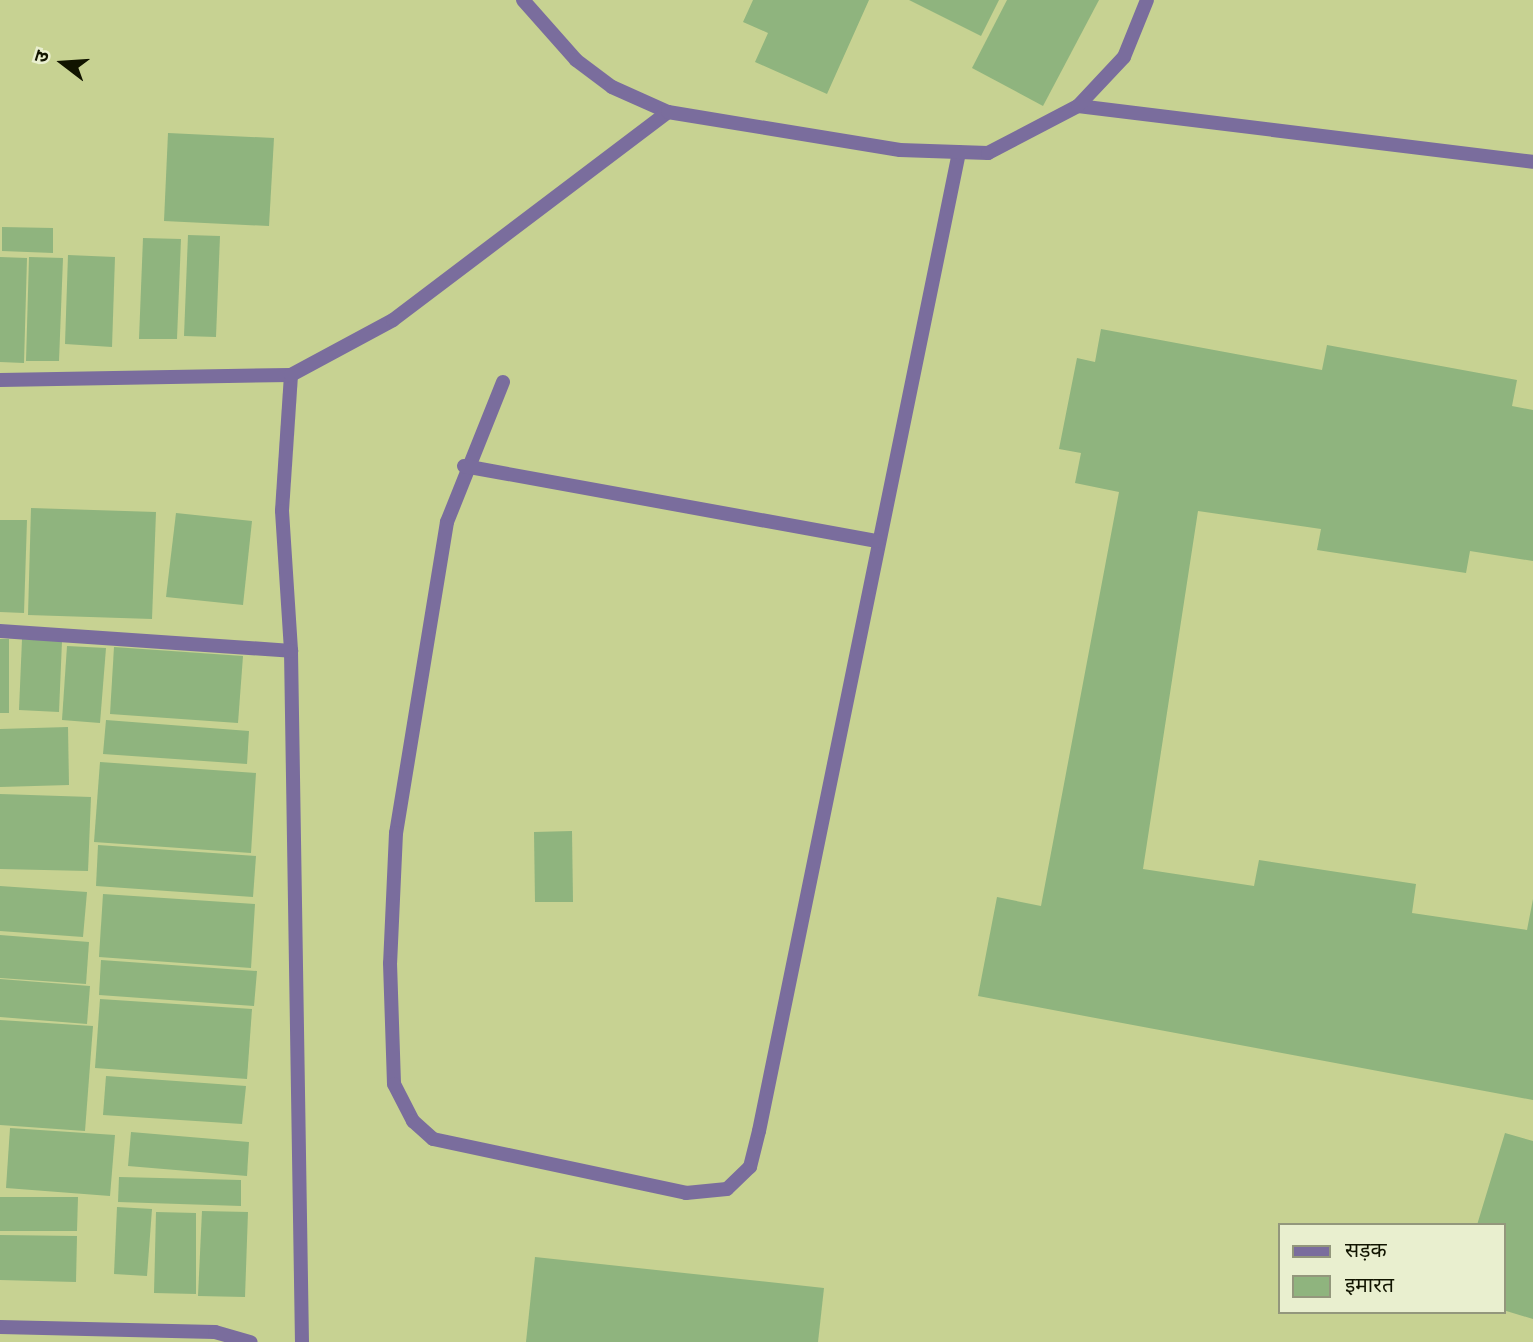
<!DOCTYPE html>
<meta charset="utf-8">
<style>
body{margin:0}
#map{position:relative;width:1533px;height:1342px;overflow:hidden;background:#c7d292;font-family:"Sofia Sans Condensed","Noto Sans Devanagari",sans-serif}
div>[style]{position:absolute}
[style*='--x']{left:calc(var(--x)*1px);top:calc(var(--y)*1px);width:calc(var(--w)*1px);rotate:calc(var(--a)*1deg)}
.building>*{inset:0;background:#8fb47e}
.lane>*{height:14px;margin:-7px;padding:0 7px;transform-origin:7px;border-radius:7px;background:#7a6d9d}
.street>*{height:14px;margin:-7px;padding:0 7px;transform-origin:7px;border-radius:7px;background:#7a6d9d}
span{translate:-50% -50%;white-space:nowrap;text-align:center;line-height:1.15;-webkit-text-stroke:5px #e9efcf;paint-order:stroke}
.legend{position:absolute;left:1278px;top:1223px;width:228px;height:91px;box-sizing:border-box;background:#e9efcf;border:2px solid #93977c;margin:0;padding:9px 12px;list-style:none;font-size:21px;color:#111400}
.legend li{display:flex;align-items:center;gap:14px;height:35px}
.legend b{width:35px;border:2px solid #93977c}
.north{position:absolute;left:28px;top:28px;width:70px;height:70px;-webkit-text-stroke:5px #e9efcf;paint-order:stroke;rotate:287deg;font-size:19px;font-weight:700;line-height:28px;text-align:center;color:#111400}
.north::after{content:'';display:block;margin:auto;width:24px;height:32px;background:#111400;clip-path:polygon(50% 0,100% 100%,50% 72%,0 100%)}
</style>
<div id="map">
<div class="building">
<div style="clip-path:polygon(753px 0,869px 0,827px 94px,755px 62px,768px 33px,743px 22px)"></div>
<div style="clip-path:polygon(909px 0,999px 0,981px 36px)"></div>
<div style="clip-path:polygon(1007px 0,1099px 0,1043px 106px,972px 68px)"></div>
<div style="clip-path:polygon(168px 133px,274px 138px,269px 226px,164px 221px)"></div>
<div style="clip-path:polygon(2px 227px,53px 228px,53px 253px,2px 251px)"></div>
<div style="clip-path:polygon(188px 235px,220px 236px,216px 337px,184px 336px)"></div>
<div style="clip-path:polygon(143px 238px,181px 239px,177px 339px,139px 339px)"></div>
<div style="clip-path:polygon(68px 255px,115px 257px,112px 347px,65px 344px)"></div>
<div style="clip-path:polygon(0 257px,27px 258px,24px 363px,0 362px)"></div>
<div style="clip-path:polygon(29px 257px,63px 258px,59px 361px,26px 361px)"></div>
<div style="clip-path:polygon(1101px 329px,1322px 370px,1327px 345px,1517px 380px,1512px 406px,1533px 410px,1533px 561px,1470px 551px,1466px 573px,1317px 550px,1321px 529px,1198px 511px,1143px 869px,1254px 886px,1259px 860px,1416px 884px,1412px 913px,1527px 930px,1533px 899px,1533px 1100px,978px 996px,997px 897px,1041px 906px,1119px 492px,1075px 483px,1081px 453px,1059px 449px,1077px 358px,1095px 362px)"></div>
<div style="clip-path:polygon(31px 508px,156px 512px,152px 619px,28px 615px)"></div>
<div style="clip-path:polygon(176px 513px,252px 521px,243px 605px,166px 597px)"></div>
<div style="clip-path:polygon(0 520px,27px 520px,24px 613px,0 612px)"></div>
<div style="clip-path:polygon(0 639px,9px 639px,9px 713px,0 713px)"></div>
<div style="clip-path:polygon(22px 639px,62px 641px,59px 712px,19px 710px)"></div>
<div style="clip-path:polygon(67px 646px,106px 648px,100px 723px,62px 720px)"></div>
<div style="clip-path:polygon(114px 647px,243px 656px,238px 723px,110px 714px)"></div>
<div style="clip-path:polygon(106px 720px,249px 731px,247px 764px,103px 754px)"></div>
<div style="clip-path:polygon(68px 727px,69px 785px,0 787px,0 729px)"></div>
<div style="clip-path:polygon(100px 762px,256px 773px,251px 853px,94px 842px)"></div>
<div style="clip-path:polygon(0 794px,91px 797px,88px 871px,0 869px)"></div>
<div style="clip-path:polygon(572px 831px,573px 902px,535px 902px,534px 832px)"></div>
<div style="clip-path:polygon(98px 845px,256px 856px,253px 897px,96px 886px)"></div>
<div style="clip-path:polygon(0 886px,87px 892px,83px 937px,0 931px)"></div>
<div style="clip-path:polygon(103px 894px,255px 904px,251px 968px,99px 957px)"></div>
<div style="clip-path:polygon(0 935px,89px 942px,86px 984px,0 978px)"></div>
<div style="clip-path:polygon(101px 960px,257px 971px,254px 1006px,99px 995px)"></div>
<div style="clip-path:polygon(0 979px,90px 986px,87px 1024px,0 1017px)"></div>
<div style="clip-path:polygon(100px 999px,252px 1009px,247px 1079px,95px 1068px)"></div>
<div style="clip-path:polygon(0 1020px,93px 1026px,85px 1131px,0 1125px)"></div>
<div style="clip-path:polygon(106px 1076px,246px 1086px,242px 1124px,103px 1115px)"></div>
<div style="clip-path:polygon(10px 1128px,115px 1135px,110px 1196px,6px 1188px)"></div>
<div style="clip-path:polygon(131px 1132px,249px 1142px,247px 1176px,128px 1166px)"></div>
<div style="clip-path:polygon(1505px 1133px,1533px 1141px,1533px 1319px,1503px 1310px,1503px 1225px,1477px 1225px)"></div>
<div style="clip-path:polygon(119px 1177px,241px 1180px,241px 1206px,118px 1202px)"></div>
<div style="clip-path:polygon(0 1197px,78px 1197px,77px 1231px,0 1231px)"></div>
<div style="clip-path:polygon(117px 1207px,152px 1209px,147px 1276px,114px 1274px)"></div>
<div style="clip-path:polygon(202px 1211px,248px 1212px,245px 1297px,198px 1296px)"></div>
<div style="clip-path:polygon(156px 1212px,196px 1213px,196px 1294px,154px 1293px)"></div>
<div style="clip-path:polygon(0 1235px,77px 1236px,76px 1282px,0 1280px)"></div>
<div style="clip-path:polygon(535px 1257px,824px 1288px,818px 1342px,526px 1342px)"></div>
</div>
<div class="lane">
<div style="--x:1078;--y:106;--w:458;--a:7"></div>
<div style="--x:503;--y:382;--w:151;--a:111.8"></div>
<div style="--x:447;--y:522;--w:315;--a:99.3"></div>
<div style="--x:396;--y:833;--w:130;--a:92.6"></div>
<div style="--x:390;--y:963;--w:121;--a:88.1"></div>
<div style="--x:394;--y:1084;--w:42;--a:62.8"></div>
<div style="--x:413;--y:1121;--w:27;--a:42"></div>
<div style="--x:433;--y:1139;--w:259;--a:12"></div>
<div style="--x:686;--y:1193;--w:41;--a:-5.6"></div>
<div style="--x:727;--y:1189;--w:32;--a:-44"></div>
<div style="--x:750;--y:1167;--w:37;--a:-76"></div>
<div style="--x:759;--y:1131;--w:999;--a:-78.45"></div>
<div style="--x:464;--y:466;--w:420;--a:10.3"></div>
</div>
<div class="street">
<div style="--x:523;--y:0;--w:80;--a:48.5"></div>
<div style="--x:576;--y:60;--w:45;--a:36.9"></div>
<div style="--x:612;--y:87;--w:61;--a:24.1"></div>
<div style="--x:291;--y:375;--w:136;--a:93.8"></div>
<div style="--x:282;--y:511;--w:140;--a:86.3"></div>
<div style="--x:291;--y:651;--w:691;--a:89.09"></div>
<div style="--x:0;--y:380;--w:291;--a:-1"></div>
<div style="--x:291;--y:375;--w:116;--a:-28.3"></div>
<div style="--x:393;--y:320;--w:345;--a:-37.1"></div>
<div style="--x:668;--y:112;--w:235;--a:9.3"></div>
<div style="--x:900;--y:150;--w:88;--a:2"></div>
<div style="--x:988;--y:153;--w:102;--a:-27.6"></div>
<div style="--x:1078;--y:106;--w:67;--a:-46.8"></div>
<div style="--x:1124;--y:57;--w:61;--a:-68"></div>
<div style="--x:0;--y:631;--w:292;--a:3.9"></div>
<div style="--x:0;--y:1327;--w:215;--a:1.3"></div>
<div style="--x:215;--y:1332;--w:37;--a:16"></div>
</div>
<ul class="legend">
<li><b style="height:9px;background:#7a6d9d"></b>सड़क</li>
<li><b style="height:19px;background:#8fb47e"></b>इमारत</li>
</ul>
<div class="north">उ</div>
</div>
